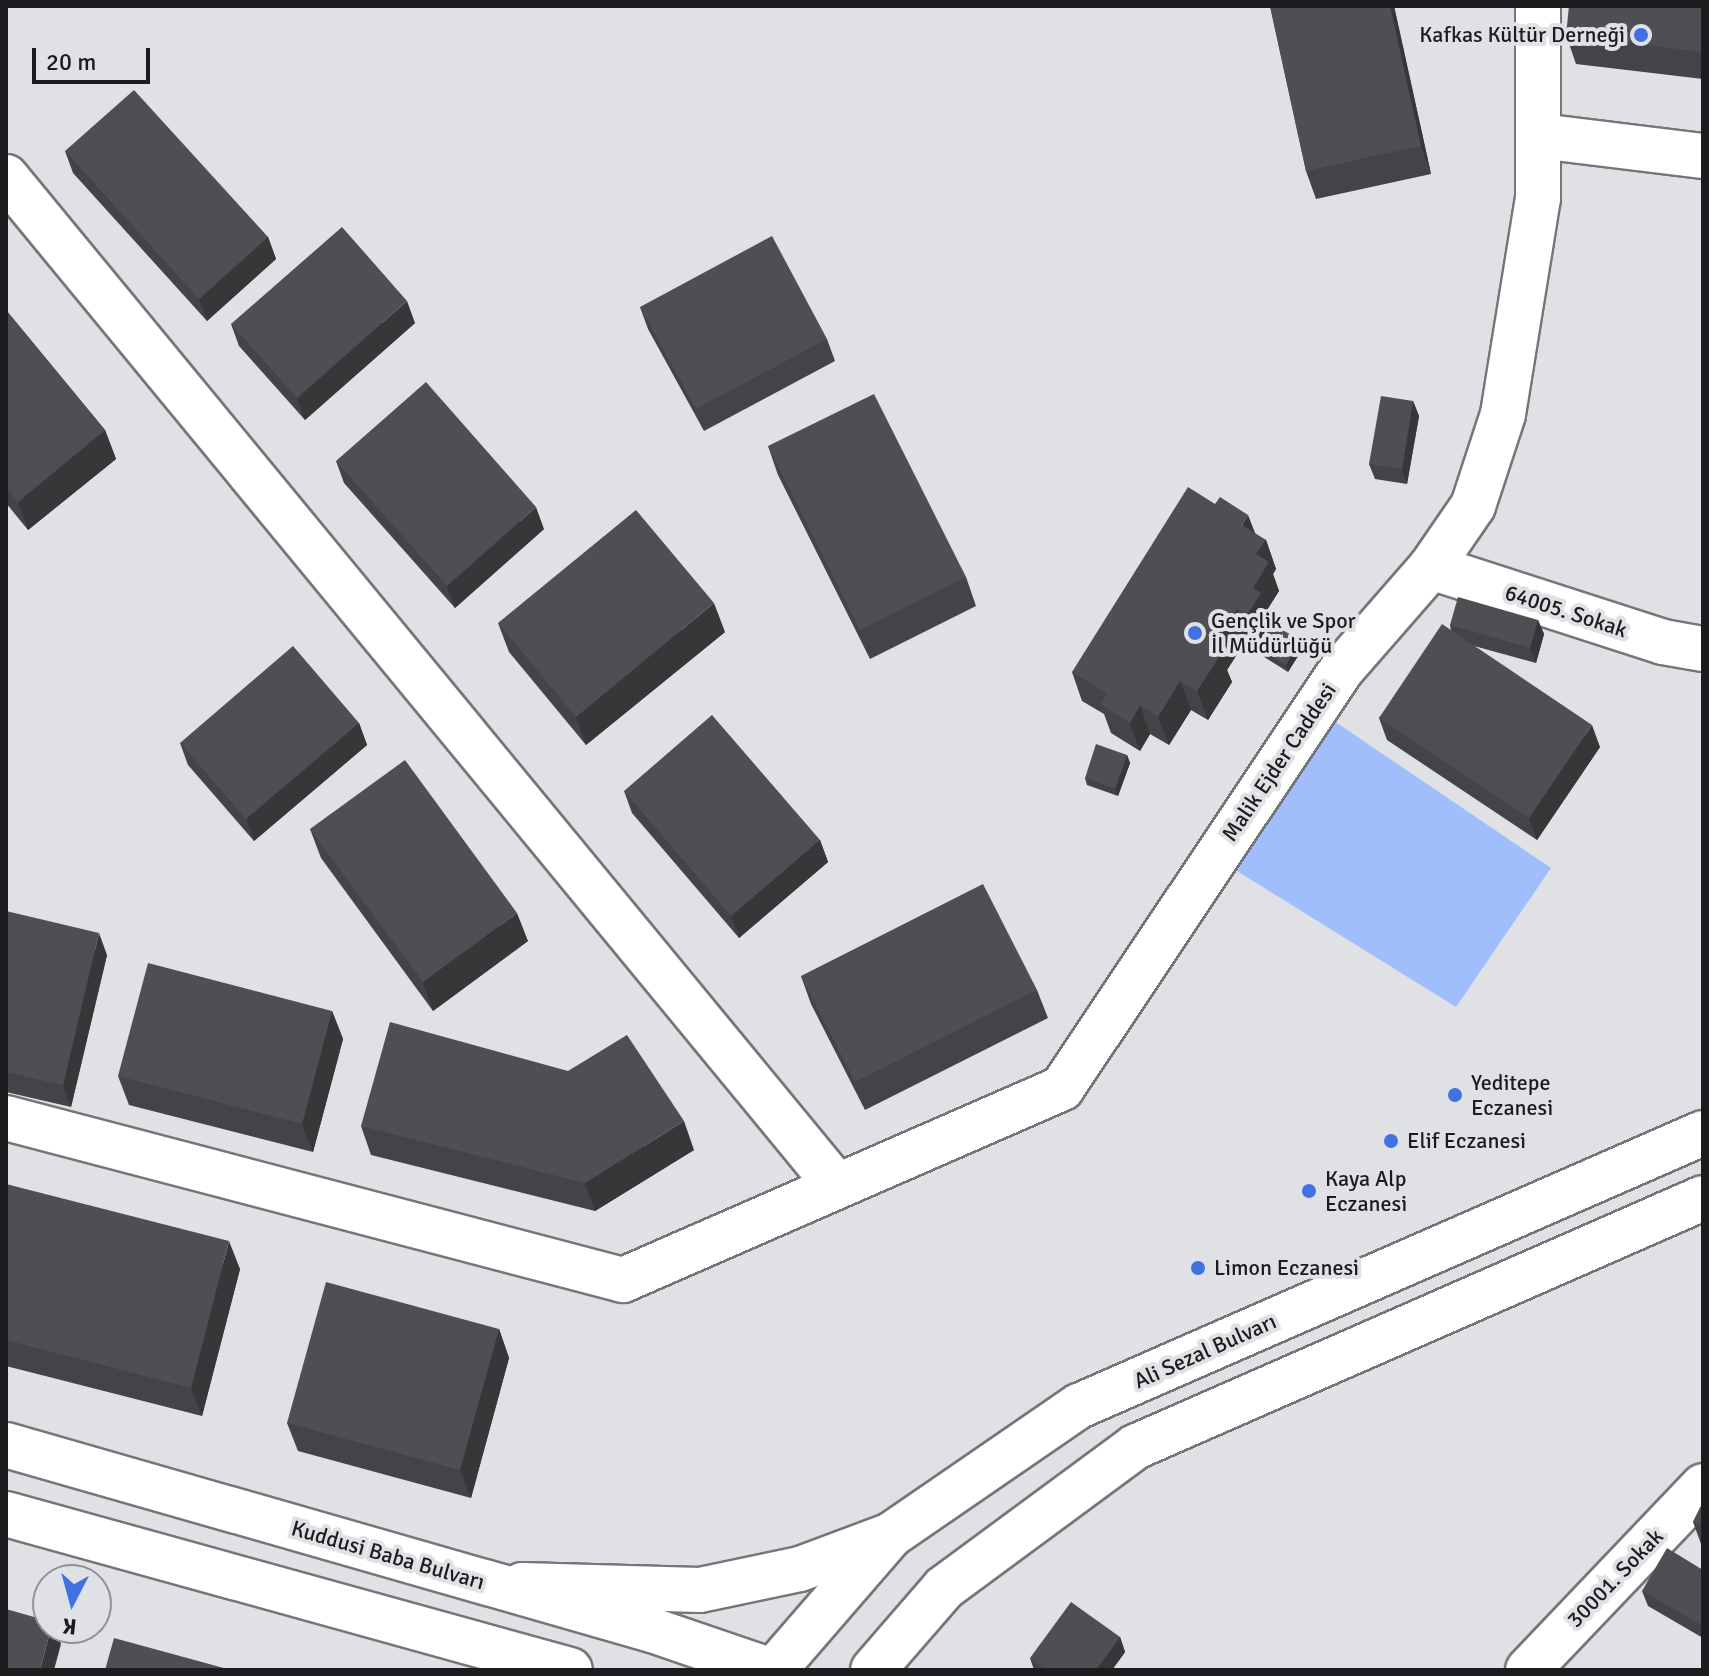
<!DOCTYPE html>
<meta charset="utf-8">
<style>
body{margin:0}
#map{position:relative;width:1709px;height:1676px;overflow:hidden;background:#dfe1e5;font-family:Signika,sans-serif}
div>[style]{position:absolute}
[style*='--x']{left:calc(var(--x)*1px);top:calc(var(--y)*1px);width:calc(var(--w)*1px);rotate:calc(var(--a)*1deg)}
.green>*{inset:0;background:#a0befc}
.roads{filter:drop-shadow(2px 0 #75767a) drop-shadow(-2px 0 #75767a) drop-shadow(0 2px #75767a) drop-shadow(0 -2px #75767a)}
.street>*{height:44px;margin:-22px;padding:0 22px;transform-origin:22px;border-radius:22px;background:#fff}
.secondary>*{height:44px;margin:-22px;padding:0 22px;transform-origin:22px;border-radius:22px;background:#fff}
.wall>*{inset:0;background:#424447}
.shaded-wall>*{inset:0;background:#363739}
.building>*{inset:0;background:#4d4f52}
.dots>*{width:22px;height:22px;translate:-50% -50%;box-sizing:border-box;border:4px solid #dfe1e5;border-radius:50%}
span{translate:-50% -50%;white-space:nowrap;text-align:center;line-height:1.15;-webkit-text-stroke:8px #dfe1e5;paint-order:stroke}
.poi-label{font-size:22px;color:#1c1c1e}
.right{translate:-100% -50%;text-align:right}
.left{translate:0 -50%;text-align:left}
.street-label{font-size:22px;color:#1c1c1e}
.frame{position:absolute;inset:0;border:8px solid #1c1c1e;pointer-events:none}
.north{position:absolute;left:32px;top:1564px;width:80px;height:80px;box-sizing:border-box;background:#dfe1e5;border:2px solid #919295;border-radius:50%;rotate:186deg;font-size:22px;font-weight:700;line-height:32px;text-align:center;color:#1c1c1e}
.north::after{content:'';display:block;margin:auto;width:28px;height:36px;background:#4271e2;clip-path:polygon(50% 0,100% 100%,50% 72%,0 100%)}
.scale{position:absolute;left:32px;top:48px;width:118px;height:36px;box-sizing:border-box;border:4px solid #1c1c1e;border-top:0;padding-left:10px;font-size:24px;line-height:28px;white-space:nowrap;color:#1c1c1e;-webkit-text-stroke:6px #dfe1e5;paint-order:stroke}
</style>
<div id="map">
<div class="green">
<div style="clip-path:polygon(1334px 721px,1551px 868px,1456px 1007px,1237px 871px)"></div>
</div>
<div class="roads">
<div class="street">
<div style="--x:1540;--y:136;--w:164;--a:7"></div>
<div style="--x:6;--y:177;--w:1307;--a:50.53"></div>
<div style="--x:1431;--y:567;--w:244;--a:17.9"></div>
<div style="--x:1663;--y:642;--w:41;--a:9.9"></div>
<div style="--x:6;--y:1118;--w:638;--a:14.71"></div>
<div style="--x:623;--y:1280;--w:479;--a:-23.6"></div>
<div style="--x:1062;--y:1088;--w:504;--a:-56.25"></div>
<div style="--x:1342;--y:669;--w:135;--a:-48.9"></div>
<div style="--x:1431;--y:567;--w:74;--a:-55.5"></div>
<div style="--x:1473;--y:506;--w:97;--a:-71.9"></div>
<div style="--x:1503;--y:414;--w:218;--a:-80.8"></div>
<div style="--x:1538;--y:199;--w:193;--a:-90"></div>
<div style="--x:522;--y:1585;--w:178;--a:1.6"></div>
<div style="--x:700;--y:1590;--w:102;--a:-11.9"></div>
<div style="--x:800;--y:1569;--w:97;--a:-20.5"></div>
<div style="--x:1528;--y:1670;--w:254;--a:-46.4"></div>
</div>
<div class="secondary">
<div style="--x:6;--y:1445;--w:672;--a:15.98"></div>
<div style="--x:652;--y:1630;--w:124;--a:18.9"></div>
<div style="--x:6;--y:1514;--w:585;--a:15.46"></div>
<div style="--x:774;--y:1670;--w:179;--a:-49.1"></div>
<div style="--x:891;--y:1535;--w:228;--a:-34.5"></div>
<div style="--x:1079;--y:1406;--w:681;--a:-23.63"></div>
<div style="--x:873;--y:1670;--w:108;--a:-49.1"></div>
<div style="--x:944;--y:1588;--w:237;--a:-36.4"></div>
<div style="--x:1135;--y:1447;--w:620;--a:-23.67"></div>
</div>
</div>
<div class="wall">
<div style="clip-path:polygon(1270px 6px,1394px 6px,1431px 174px,1316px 199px,1306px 171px)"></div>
<div style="clip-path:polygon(1703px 6px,1703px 79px,1576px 64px,1566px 35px)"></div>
<div style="clip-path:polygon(65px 151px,268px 237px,276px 259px,207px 321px,73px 173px)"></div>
<div style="clip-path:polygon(640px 307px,827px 339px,835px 361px,704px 431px,648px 329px)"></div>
<div style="clip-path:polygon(6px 310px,105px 430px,116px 459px,28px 530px,6px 503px)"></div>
<div style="clip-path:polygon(415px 323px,305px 420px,239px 346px,231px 324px)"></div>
<div style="clip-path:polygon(1413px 401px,1419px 416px,1407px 484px,1375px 479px,1369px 464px)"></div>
<div style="clip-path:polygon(768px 446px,966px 577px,976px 606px,870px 659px,778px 475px)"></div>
<div style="clip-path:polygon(336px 461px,544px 529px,455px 608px,344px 483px)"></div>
<div style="clip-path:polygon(1255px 534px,1266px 540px,1276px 569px,1273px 574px,1279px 591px,1267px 610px,1271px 622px,1258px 643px,1248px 637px,1227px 670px,1232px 682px,1208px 720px,1191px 710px,1169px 745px,1150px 734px,1140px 751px,1111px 733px,1104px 714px,1082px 701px,1072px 672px)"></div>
<div style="clip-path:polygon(1538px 620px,1544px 634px,1536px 663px,1474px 646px,1600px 747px,1537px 840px,1387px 740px,1379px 718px,1451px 631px,1450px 625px)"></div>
<div style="clip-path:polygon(498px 623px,725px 632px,586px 745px,509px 652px)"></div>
<div style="clip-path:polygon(1258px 648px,1303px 648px,1288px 672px,1261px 655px)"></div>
<div style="clip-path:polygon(359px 723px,367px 745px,254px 841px,188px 765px,180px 743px)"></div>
<div style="clip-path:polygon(1127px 755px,1130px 763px,1118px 796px,1087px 785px,1085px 778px)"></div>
<div style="clip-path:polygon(624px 791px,820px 840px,828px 862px,739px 938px,632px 813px)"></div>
<div style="clip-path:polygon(310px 829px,528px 941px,433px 1011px,321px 858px)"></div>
<div style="clip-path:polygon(6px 911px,107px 955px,71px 1107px,6px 1092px)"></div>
<div style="clip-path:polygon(801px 976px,1037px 990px,1048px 1018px,865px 1110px,811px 1004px)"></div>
<div style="clip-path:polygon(332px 1011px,343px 1039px,313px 1152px,129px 1105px,118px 1076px)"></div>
<div style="clip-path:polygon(361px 1126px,694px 1150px,595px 1211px,371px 1155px)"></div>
<div style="clip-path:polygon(6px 1184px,240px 1269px,202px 1416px,6px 1366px)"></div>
<div style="clip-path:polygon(499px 1329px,509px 1358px,471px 1498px,298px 1451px,287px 1423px)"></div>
<div style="clip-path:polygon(1703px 1502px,1703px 1545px,1701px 1544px,1693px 1522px)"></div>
<div style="clip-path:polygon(1703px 1570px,1703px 1638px,1648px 1606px,1642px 1591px)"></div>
<div style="clip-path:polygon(1120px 1637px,1125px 1652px,1112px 1670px,1034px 1670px,1030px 1658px)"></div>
</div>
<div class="shaded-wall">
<div style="clip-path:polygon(1390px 6px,1394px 6px,1431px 174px,1421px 146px)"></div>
<div style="clip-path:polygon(268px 237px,276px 259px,207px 321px,199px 299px)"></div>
<div style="clip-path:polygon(407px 301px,415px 323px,305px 420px,297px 398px)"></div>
<div style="clip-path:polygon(1413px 401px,1419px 416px,1407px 484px,1402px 469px)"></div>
<div style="clip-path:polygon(105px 430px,116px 459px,28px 530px,18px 502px)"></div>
<div style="clip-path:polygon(536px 507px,544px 529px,455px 608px,447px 586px)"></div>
<div style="clip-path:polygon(1248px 515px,1259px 543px,1242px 525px)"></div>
<div style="clip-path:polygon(1266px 540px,1276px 569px,1273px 574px,1279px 591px,1267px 610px,1271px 622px,1258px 643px,1247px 615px,1253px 588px,1256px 554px)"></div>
<div style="clip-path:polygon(714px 603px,725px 632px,586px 745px,576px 717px)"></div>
<div style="clip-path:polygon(1237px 609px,1248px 637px,1227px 670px,1232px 682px,1208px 720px,1197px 691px,1213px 648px)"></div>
<div style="clip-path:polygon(1538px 620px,1544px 634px,1536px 663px,1530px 648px)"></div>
<div style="clip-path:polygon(1300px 640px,1303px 648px,1288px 672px,1286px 665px)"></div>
<div style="clip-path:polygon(1180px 681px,1191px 710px,1169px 745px,1158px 717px)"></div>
<div style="clip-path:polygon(1140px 705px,1150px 734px,1140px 751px,1130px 723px)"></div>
<div style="clip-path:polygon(359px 723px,367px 745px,254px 841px,246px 819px)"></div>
<div style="clip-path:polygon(1592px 725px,1600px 747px,1537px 840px,1529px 818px)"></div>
<div style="clip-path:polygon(1127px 755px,1130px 763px,1118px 796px,1115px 789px)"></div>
<div style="clip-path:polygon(820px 840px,828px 862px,739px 938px,731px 916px)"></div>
<div style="clip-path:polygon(517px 913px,528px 941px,433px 1011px,423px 982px)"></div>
<div style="clip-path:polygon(99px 933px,107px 955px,71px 1107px,63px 1085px)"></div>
<div style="clip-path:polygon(332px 1011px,343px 1039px,313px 1152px,302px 1124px)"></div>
<div style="clip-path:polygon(684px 1121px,694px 1150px,595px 1211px,585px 1183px)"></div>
<div style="clip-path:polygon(229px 1241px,240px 1269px,202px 1416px,191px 1388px)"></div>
<div style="clip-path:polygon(499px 1329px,509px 1358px,471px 1498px,460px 1470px)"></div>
<div style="clip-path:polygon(51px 1628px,55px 1628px,61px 1644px,54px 1670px,40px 1670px)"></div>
<div style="clip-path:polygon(1120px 1637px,1125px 1652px,1112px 1670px,1096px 1670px)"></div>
</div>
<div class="building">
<div style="clip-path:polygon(1270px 6px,1390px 6px,1421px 146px,1306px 171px)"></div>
<div style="clip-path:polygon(1569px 6px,1703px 6px,1703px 52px,1566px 35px)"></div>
<div style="clip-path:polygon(134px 90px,268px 237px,199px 299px,65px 151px)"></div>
<div style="clip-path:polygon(342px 227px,407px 301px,297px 398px,231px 324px)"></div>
<div style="clip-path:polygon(772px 236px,827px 339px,696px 409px,640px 307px)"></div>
<div style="clip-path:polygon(6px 310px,105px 430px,18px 502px,6px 487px)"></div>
<div style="clip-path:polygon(426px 382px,536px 507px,447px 586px,336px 461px)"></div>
<div style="clip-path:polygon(874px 394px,966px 577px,860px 630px,768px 446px)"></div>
<div style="clip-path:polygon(1381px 396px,1413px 401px,1402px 469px,1369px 464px)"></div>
<div style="clip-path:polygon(1188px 487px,1215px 504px,1220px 497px,1248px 515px,1242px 525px,1266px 540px,1256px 554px,1269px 562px,1253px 588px,1261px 593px,1247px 615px,1237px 609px,1213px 648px,1221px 654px,1197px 691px,1180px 681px,1158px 717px,1140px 705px,1130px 723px,1100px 704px,1107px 694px,1072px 672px)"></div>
<div style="clip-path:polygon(636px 510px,714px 603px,576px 717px,498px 623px)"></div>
<div style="clip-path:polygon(1458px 597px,1538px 620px,1530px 648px,1450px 625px)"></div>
<div style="clip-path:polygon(1272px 624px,1300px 640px,1286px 665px,1258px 648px)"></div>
<div style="clip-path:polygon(1442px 624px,1592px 725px,1529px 818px,1379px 718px)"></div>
<div style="clip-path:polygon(293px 646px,359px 723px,246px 819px,180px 743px)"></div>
<div style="clip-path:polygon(712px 715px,820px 840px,731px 916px,624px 791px)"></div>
<div style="clip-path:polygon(1096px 744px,1127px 755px,1115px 789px,1085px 778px)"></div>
<div style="clip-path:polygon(405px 760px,517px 913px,423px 982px,310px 829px)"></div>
<div style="clip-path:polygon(983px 884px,1037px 990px,855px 1082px,801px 976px)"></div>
<div style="clip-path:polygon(6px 911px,99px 933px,63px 1085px,6px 1072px)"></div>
<div style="clip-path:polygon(148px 963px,332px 1011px,302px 1124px,118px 1076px)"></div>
<div style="clip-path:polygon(390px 1022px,568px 1071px,627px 1035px,684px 1121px,585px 1183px,361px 1126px)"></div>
<div style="clip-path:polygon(6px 1184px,229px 1241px,191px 1388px,6px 1340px)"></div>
<div style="clip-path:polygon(326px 1282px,499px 1329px,460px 1470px,287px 1423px)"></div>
<div style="clip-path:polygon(1703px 1502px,1703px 1527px,1693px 1522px)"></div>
<div style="clip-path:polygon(1667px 1548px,1703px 1570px,1703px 1626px,1642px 1591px)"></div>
<div style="clip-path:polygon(1071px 1602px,1120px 1637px,1096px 1670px,1046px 1670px,1030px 1658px)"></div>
<div style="clip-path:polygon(6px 1609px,48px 1621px,48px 1628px,51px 1628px,40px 1670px,6px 1670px)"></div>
<div style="clip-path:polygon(114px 1638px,231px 1670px,105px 1670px)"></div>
</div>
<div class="dots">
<div style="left:1641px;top:35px;background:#4271e2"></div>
<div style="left:1195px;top:633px;background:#4271e2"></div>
<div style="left:1455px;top:1095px;background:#4271e2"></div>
<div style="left:1391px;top:1141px;background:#4271e2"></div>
<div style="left:1309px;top:1191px;background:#4271e2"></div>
<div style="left:1198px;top:1268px;background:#4271e2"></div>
</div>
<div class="poi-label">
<span class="right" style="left:1625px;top:35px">Kafkas Kültür Derneği</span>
<span class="left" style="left:1211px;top:633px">Gençlik ve Spor<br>İl Müdürlüğü</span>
<span class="left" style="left:1471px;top:1095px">Yeditepe<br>Eczanesi</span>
<span class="left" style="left:1407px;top:1141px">Elif Eczanesi</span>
<span class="left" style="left:1325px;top:1191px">Kaya Alp<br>Eczanesi</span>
<span class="left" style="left:1214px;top:1268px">Limon Eczanesi</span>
</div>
<div class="street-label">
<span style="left:1566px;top:611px;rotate:18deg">64005. Sokak</span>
<span style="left:1279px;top:762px;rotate:-56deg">Malik Ejder Caddesi</span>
<span style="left:1205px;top:1351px;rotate:-24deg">Ali Sezal Bulvarı</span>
<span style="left:388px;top:1555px;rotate:16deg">Kuddusi Baba Bulvarı</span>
<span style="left:1615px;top:1578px;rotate:-46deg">30001. Sokak</span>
</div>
<div class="frame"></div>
<div class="north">K</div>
<div class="scale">20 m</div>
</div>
